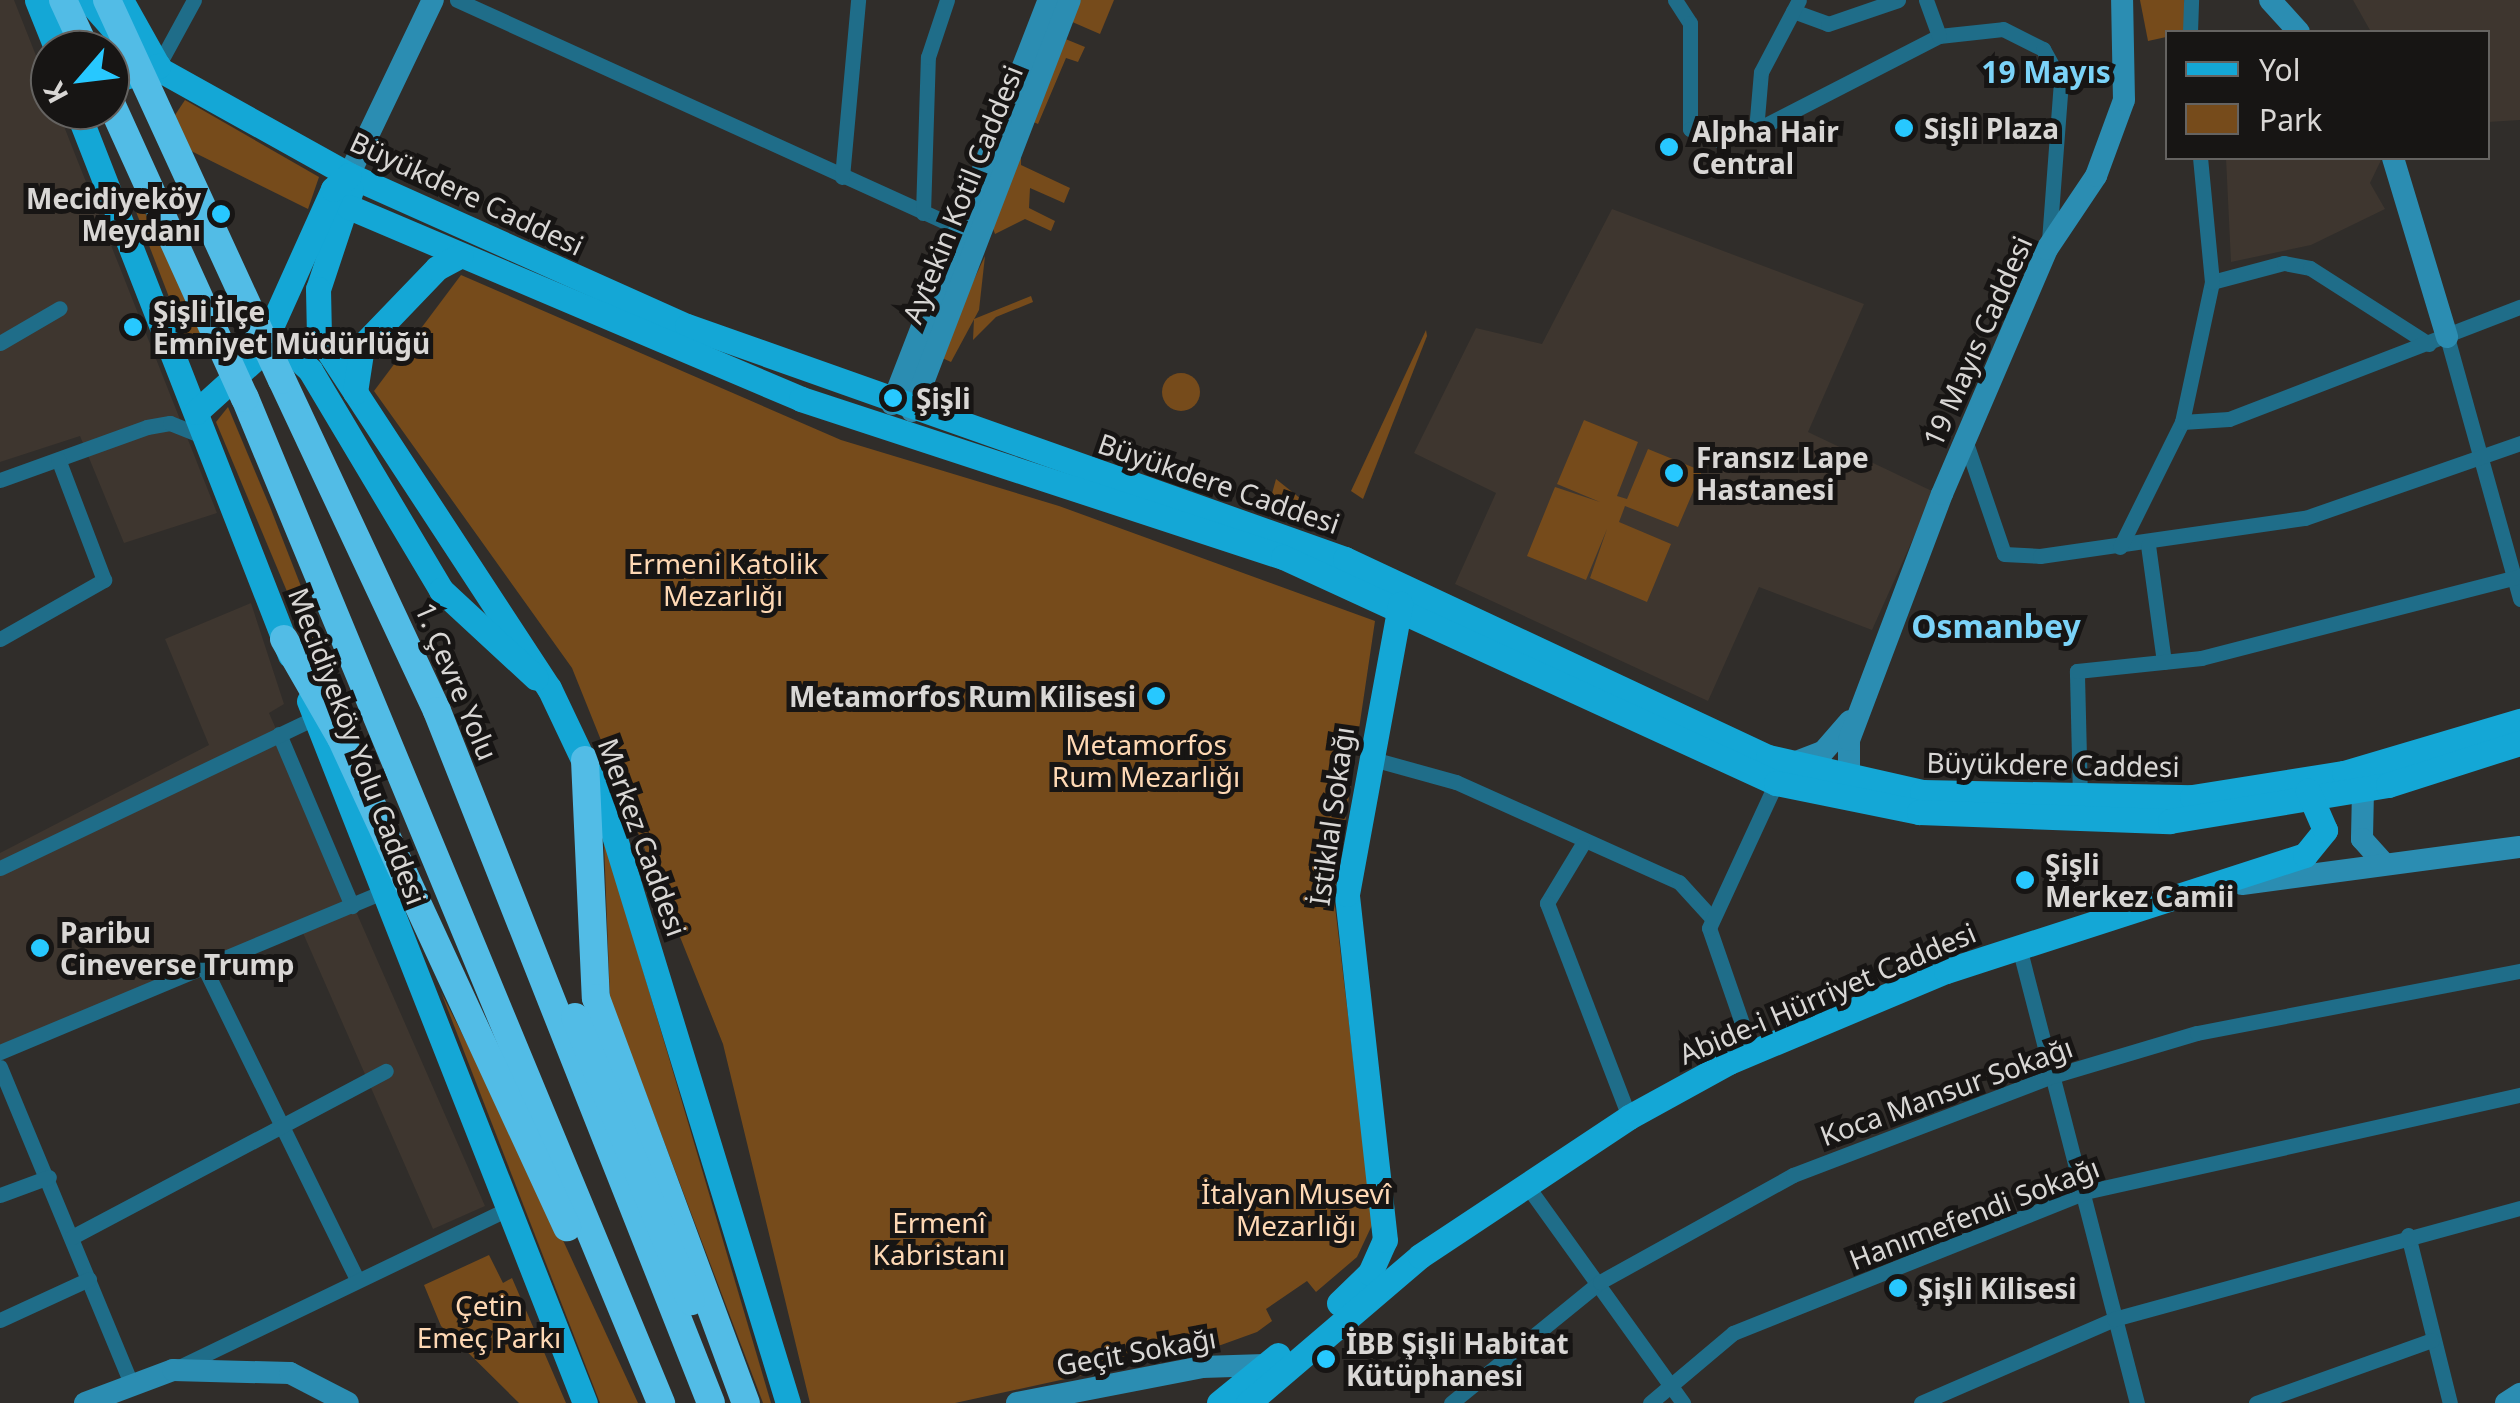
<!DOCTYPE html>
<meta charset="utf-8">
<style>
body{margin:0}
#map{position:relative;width:2520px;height:1403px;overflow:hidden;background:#302d2a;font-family:"Noto Sans",sans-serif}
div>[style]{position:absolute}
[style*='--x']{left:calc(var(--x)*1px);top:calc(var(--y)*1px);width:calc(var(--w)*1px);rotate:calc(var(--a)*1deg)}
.built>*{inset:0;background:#3e362f}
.green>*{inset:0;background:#764b1b}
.round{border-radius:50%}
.street>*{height:15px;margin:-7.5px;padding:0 7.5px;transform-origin:7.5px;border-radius:7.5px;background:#1f6d89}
.secondary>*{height:22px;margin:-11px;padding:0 11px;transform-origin:11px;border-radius:11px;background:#2b8db2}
.primary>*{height:25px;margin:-12.5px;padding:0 12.5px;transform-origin:12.5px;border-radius:12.5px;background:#14a7d6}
.highway>*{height:28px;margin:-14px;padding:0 14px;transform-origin:14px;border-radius:14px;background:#52bce6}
.highway-bridge>*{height:28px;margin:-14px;padding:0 14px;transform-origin:14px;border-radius:14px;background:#52bce6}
.dots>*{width:28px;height:28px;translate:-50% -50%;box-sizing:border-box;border:5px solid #171514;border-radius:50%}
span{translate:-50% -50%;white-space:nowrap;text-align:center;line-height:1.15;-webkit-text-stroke:10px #171514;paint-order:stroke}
.poi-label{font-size:28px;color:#d9d7d5;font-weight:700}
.left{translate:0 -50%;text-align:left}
.right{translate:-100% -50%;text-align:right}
.street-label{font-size:28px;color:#d9d7d5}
.park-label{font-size:28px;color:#fed8b4}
.neighbourhood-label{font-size:30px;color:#7bd3f8;font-weight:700}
.quarter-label{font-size:32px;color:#7bd3f8;font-weight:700}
.legend{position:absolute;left:2165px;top:30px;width:325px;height:130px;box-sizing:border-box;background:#171514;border:2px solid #656361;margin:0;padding:12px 18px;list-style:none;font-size:30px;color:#d9d7d5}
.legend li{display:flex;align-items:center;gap:20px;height:50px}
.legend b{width:50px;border:2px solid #656361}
.north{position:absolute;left:30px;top:30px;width:100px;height:100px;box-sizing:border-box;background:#171514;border:2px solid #656361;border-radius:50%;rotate:242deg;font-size:28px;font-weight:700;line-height:40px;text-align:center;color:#d9d7d5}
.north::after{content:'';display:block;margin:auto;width:35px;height:45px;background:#27c8ff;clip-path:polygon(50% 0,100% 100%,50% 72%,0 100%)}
</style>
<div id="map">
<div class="built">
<div style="clip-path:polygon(0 0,14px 0,217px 513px,124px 543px,80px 436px,0 462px)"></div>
<div style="clip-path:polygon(2353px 0,2520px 0,2520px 120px,2488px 122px,2488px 32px,2371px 32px)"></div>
<div style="clip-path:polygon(2226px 158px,2382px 158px,2370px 183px,2385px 209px,2311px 245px,2231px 262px)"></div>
<div style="clip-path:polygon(1612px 209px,1864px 304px,1808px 432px,1934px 492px,1872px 630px,1759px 587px,1708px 701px,1455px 584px,1496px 493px,1414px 453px,1476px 328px,1542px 344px)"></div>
<div style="clip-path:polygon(251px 603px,284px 704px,269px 713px,485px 1206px,433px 1229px,303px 933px,0 1056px,0 853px,209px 745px,165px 639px)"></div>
</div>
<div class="green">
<div style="clip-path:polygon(1078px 0,1114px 0,1100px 34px,1070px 21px)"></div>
<div style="clip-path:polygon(2140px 0,2184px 0,2189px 32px,2148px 41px)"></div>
<div style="clip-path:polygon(1063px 38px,1085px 47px,1078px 62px,1066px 58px,1038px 124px,1031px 121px)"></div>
<div style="clip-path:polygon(185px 100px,319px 177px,308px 209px,161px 136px)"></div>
<div style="clip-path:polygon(1021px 146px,1021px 165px,1070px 188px,1064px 203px,1030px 188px,1029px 208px,1055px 221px,1051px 231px,1025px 219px,995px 234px,991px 223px)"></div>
<div style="clip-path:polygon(135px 209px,165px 224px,208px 342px,186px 341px)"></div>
<div style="clip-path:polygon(985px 256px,979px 310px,951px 362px,938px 356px)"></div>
<div style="clip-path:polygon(461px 275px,841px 440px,1059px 506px,1375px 621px,1334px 898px,1373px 1223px,1357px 1257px,1316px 1292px,1307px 1281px,1266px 1309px,1272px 1321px,1257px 1332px,1221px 1345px,955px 1403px,810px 1403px,723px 1044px,572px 668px,374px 391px)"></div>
<div style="clip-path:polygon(1031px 296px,1033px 302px,996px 317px,973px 340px,974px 319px)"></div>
<div style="clip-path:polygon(1426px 330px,1427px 336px,1363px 499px,1351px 491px)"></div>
<div class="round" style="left:1162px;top:373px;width:38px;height:38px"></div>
<div style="clip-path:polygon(228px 407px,270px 507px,383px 796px,374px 799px,216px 422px)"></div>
<div style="clip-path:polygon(1584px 420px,1638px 442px,1617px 496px,1627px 499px,1648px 449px,1702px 471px,1678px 527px,1625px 506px,1619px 522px,1671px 544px,1647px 602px,1590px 578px,1607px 529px,1586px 580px,1527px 556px,1555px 487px,1600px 502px,1557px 484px)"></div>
<div style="clip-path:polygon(1276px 479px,1311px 507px,1321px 533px,1267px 512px)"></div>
<div style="clip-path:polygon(604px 843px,611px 862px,771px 1403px,763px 1403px,610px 999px)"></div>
<div style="clip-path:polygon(441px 992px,526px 1160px,638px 1403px,600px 1403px)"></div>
<div style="clip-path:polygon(489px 1255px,503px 1283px,512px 1278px,566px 1403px,519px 1403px,441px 1326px,424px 1285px)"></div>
</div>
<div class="street">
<div style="--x:457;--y:0;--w:556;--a:24.44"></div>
<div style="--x:1675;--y:0;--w:27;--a:57"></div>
<div style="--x:1690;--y:23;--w:106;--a:90"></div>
<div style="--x:1690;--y:129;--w:31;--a:21"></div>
<div style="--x:1719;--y:140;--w:38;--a:-15"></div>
<div style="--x:1756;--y:130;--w:206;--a:-27.2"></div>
<div style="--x:1939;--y:36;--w:64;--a:-6.2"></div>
<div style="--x:2003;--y:29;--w:45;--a:26.6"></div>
<div style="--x:2043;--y:49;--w:37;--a:61"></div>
<div style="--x:2061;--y:81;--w:159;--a:94.3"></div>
<div style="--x:1926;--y:0;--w:38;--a:70"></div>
<div style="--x:1793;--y:11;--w:37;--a:20"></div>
<div style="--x:1828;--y:24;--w:74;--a:-18.9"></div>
<div style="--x:2190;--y:32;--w:32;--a:-88"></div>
<div style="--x:158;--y:66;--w:75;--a:-61.4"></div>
<div style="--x:1756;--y:130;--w:58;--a:-85.1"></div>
<div style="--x:1761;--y:72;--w:81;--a:-62.2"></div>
<div style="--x:842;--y:177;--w:178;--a:-84.8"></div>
<div style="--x:923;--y:213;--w:156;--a:-88.2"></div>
<div style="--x:928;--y:57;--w:60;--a:-71.6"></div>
<div style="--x:2212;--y:282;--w:74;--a:-14.8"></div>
<div style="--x:2284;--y:263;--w:26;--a:11"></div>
<div style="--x:2310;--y:268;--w:141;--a:32.6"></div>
<div style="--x:2447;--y:337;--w:272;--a:74.4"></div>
<div style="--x:0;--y:343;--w:69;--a:-30.3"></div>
<div style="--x:2182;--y:422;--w:47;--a:-3.7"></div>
<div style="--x:2229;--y:419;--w:312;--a:-21.1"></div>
<div style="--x:1965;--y:440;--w:120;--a:71.1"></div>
<div style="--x:2004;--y:554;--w:36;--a:3"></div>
<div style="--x:2040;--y:556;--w:268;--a:-8.2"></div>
<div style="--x:2305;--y:518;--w:228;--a:-19.2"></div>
<div style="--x:0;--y:480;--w:156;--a:-19.8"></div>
<div style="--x:147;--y:427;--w:23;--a:-10"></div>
<div style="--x:170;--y:423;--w:35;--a:22"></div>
<div style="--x:2148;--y:545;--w:118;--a:82.2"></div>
<div style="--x:2120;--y:547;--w:140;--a:-63.6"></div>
<div style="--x:2182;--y:422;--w:143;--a:-77.9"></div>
<div style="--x:2212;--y:282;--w:125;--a:-95.5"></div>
<div style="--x:0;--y:639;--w:120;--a:-29.6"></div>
<div style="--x:104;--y:580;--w:129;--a:-110.8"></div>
<div style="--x:279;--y:734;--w:187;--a:67"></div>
<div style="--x:1369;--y:758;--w:90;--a:15.4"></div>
<div style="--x:1456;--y:782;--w:244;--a:24.2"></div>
<div style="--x:1679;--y:882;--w:47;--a:47.6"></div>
<div style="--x:2080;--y:798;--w:127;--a:-91.4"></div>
<div style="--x:2077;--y:671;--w:125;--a:-6"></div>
<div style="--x:2201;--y:658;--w:329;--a:-14.4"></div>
<div style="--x:1582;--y:845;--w:68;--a:121.1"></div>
<div style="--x:1547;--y:903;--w:229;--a:69"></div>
<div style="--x:0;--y:868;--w:350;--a:-25.5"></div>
<div style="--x:2019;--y:947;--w:471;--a:75.5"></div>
<div style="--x:204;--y:967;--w:345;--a:63.9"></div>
<div style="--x:0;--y:1052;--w:415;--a:-22.7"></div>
<div style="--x:1752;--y:1052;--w:131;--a:-109.1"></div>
<div style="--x:1709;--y:928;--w:160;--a:-65.2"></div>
<div style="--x:0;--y:1067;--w:344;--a:67.5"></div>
<div style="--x:1525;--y:1183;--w:271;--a:54.3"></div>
<div style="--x:0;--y:1195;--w:52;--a:-20.2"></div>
<div style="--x:2408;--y:1235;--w:173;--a:76"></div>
<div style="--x:72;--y:1237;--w:355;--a:-27.9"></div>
<div style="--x:0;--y:1320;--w:98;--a:-24.7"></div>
<div style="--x:173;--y:1370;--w:369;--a:-25.7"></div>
<div style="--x:1451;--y:1403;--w:192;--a:-39.1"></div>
<div style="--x:1600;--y:1282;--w:221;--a:-29"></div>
<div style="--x:1793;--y:1175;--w:274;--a:-20.9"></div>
<div style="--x:2049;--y:1077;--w:154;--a:-16.6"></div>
<div style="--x:2197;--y:1033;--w:329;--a:-10.9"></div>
<div style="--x:1650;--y:1403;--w:109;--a:-40.1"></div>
<div style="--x:1733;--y:1333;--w:379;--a:-21.8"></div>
<div style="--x:2085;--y:1192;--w:446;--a:-12.6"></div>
<div style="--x:1921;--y:1403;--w:210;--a:-23.5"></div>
<div style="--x:2114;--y:1319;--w:421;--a:-15.3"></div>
<div style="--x:2256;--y:1403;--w:187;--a:-19.7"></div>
</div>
<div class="secondary">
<div style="--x:2270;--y:0;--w:43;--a:47.8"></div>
<div style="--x:2393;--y:158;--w:187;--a:73.2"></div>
<div style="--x:349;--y:175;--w:194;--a:-64.4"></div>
<div style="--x:892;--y:404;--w:433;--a:-68.8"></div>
<div style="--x:912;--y:411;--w:440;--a:-69"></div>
<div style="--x:1791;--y:764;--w:34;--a:-21"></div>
<div style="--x:1823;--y:752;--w:41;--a:-48.9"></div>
<div style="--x:1849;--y:778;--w:38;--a:-90"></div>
<div style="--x:1849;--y:740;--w:263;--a:-69.3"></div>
<div style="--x:1942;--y:494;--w:267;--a:-66.8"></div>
<div style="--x:2047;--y:249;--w:88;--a:-56.1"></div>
<div style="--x:2096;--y:176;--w:81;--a:-69.8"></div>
<div style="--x:2124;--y:100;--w:100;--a:-91.1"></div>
<div style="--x:2363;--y:790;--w:49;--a:91.2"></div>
<div style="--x:2362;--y:839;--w:31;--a:48"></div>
<div style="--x:2242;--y:884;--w:280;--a:-7.6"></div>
<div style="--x:85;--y:1403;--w:94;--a:-20.6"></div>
<div style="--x:173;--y:1370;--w:117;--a:1.5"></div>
<div style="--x:290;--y:1373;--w:65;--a:27.3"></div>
<div style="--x:1017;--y:1403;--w:188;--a:-11"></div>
<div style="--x:1202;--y:1367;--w:63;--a:-1.8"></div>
<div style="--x:2506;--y:1403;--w:17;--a:-33"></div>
</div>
<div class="primary">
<div style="--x:37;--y:0;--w:54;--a:68.2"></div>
<div style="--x:88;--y:0;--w:77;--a:48.7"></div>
<div style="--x:139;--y:58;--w:240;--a:29.1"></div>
<div style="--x:349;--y:175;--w:370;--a:24.1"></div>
<div style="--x:687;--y:326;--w:698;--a:19.5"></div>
<div style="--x:1345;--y:559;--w:467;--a:25.1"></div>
<div style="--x:1768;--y:757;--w:158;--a:12.8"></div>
<div style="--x:1922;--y:792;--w:270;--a:1.1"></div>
<div style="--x:2192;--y:797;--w:154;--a:-9"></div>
<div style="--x:2344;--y:773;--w:184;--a:-16.5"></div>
<div style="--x:121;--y:0;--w:76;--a:60.7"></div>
<div style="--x:110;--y:82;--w:51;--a:-18.4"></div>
<div style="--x:77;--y:110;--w:585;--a:68.65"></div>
<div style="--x:351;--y:190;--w:104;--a:108.4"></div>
<div style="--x:318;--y:289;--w:48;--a:88.8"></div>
<div style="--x:319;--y:337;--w:420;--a:56.8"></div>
<div style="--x:549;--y:688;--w:131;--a:64.6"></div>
<div style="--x:605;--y:806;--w:624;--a:72.96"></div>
<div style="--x:349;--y:207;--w:491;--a:23"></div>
<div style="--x:801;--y:399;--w:507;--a:18.15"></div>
<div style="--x:1283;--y:557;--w:542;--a:24.63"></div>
<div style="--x:1776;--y:783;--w:146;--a:11.5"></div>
<div style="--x:1919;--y:812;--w:251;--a:2.1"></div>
<div style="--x:2170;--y:821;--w:221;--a:-9.4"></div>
<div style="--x:2388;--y:785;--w:139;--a:-17.7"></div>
<div style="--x:258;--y:356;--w:36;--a:-2"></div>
<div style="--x:294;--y:355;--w:22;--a:43"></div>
<div style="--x:310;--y:370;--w:256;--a:59.2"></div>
<div style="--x:441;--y:590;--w:129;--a:42.8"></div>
<div style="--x:355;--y:392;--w:47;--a:-81.3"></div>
<div style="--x:362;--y:346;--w:108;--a:-46.1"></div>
<div style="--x:437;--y:268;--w:27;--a:-28"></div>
<div style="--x:196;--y:412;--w:84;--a:-42.1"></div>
<div style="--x:258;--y:356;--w:183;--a:-65.8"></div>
<div style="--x:333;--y:189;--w:21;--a:-41"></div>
<div style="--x:309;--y:701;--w:754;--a:68.54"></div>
<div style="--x:1339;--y:1303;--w:43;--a:-44.1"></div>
<div style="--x:1370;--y:1273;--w:36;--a:-66"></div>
<div style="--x:1385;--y:1240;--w:348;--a:-96.3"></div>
<div style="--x:1347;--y:894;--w:295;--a:-79.6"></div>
<div style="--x:1219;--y:1403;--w:76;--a:-39.1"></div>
<div style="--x:1248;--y:1403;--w:226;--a:-40.5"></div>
<div style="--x:1420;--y:1256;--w:251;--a:-33.6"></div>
<div style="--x:1629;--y:1117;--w:114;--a:-28.8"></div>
<div style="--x:1729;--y:1062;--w:235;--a:-22.8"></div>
<div style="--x:1946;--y:971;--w:377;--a:-17.9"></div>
<div style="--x:2305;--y:855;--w:32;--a:-51"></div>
<div style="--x:2325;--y:830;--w:43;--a:-113.6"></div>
</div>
<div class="highway">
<div style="--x:282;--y:380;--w:365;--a:64.9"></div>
<div style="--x:437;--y:711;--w:744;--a:68.4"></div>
<div style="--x:245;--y:398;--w:1088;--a:67.51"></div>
<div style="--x:284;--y:639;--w:114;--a:60.1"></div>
<div style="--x:341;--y:738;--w:539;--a:65.2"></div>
<div style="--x:585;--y:760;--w:238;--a:87.4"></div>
<div style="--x:596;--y:998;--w:432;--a:69.7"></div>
<div style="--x:575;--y:1017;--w:307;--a:67.8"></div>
</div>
<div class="highway-bridge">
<div style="--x:63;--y:0;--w:55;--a:65.3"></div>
<div style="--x:107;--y:0;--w:418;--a:65.3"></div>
<div style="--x:110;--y:101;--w:326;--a:65.6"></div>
</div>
<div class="dots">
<div style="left:1904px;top:128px;background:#27c8ff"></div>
<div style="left:1669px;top:147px;background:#27c8ff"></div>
<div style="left:221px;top:214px;background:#27c8ff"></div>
<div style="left:133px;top:327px;background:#27c8ff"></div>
<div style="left:893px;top:398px;background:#27c8ff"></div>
<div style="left:1674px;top:473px;background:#27c8ff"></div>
<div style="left:1156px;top:696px;background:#27c8ff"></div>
<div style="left:2025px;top:880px;background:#27c8ff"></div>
<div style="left:40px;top:948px;background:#27c8ff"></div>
<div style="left:1898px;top:1288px;background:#27c8ff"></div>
<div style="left:1326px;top:1359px;background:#27c8ff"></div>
</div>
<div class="poi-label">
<span class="left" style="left:1924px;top:128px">Sişli Plaza</span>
<span class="left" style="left:1692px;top:147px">Alpha Hair<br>Central</span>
<span class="right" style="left:201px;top:214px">Mecidiyeköy<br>Meydanı</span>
<span class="left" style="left:153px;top:327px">Şişli İlçe<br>Emniyet Müdürlüğü</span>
<span class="left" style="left:916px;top:398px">Şişli</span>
<span class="left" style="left:1696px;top:473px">Fransız Lape<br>Hastanesi</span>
<span class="right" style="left:1136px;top:696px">Metamorfos Rum Kilisesi</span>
<span class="left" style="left:2045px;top:880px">Şişli<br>Merkez Camii</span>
<span class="left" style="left:60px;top:948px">Paribu<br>Cineverse Trump</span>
<span class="left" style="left:1918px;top:1288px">Şişli Kilisesi</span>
<span class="left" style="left:1346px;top:1359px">İBB Şişli Habitat<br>Kütüphanesi</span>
</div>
<div class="street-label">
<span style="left:467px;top:193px;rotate:25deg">Büyükdere Caddesi</span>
<span style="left:962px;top:194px;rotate:-68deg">Aytekin Kotil Caddesi</span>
<span style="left:1977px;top:341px;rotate:-66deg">19 Mayıs Caddesi</span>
<span style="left:1219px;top:483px;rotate:19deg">Büyükdere Caddesi</span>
<span style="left:457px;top:681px;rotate:67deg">1. Çevre Yolu</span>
<span style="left:358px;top:746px;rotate:69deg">Mecidiyeköy Yolu Caddesi</span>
<span style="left:2053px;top:764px;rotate:1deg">Büyükdere Caddesi</span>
<span style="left:1331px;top:816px;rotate:-82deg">İstiklal Sokağı</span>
<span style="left:643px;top:837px;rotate:70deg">Merkez Caddesi</span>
<span style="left:1827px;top:993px;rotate:-23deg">Abide-i Hürriyet Caddesi</span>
<span style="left:1946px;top:1091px;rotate:-20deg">Koca Mansur Sokağı</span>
<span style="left:1974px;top:1213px;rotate:-21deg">Hanımefendi Sokağı</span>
<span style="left:1136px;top:1351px;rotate:-10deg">Geçit Sokağı</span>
</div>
<div class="park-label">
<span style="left:723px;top:579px">Ermeni Katolik<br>Mezarlığı</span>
<span style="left:1146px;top:760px">Metamorfos<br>Rum Mezarlığı</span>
<span style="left:1296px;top:1209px">İtalyan Musevî<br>Mezarlığı</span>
<span style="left:939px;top:1238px">Ermenî<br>Kabristanı</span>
<span style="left:489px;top:1321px">Çetin<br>Emeç Parkı</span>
</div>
<div class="neighbourhood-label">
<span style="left:2046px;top:72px">19 Mayıs</span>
</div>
<div class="quarter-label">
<span style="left:1996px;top:626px">Osmanbey</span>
</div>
<ul class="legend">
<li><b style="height:12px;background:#14a7d6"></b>Yol</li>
<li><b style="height:28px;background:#764b1b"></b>Park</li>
</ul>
<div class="north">K</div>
</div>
